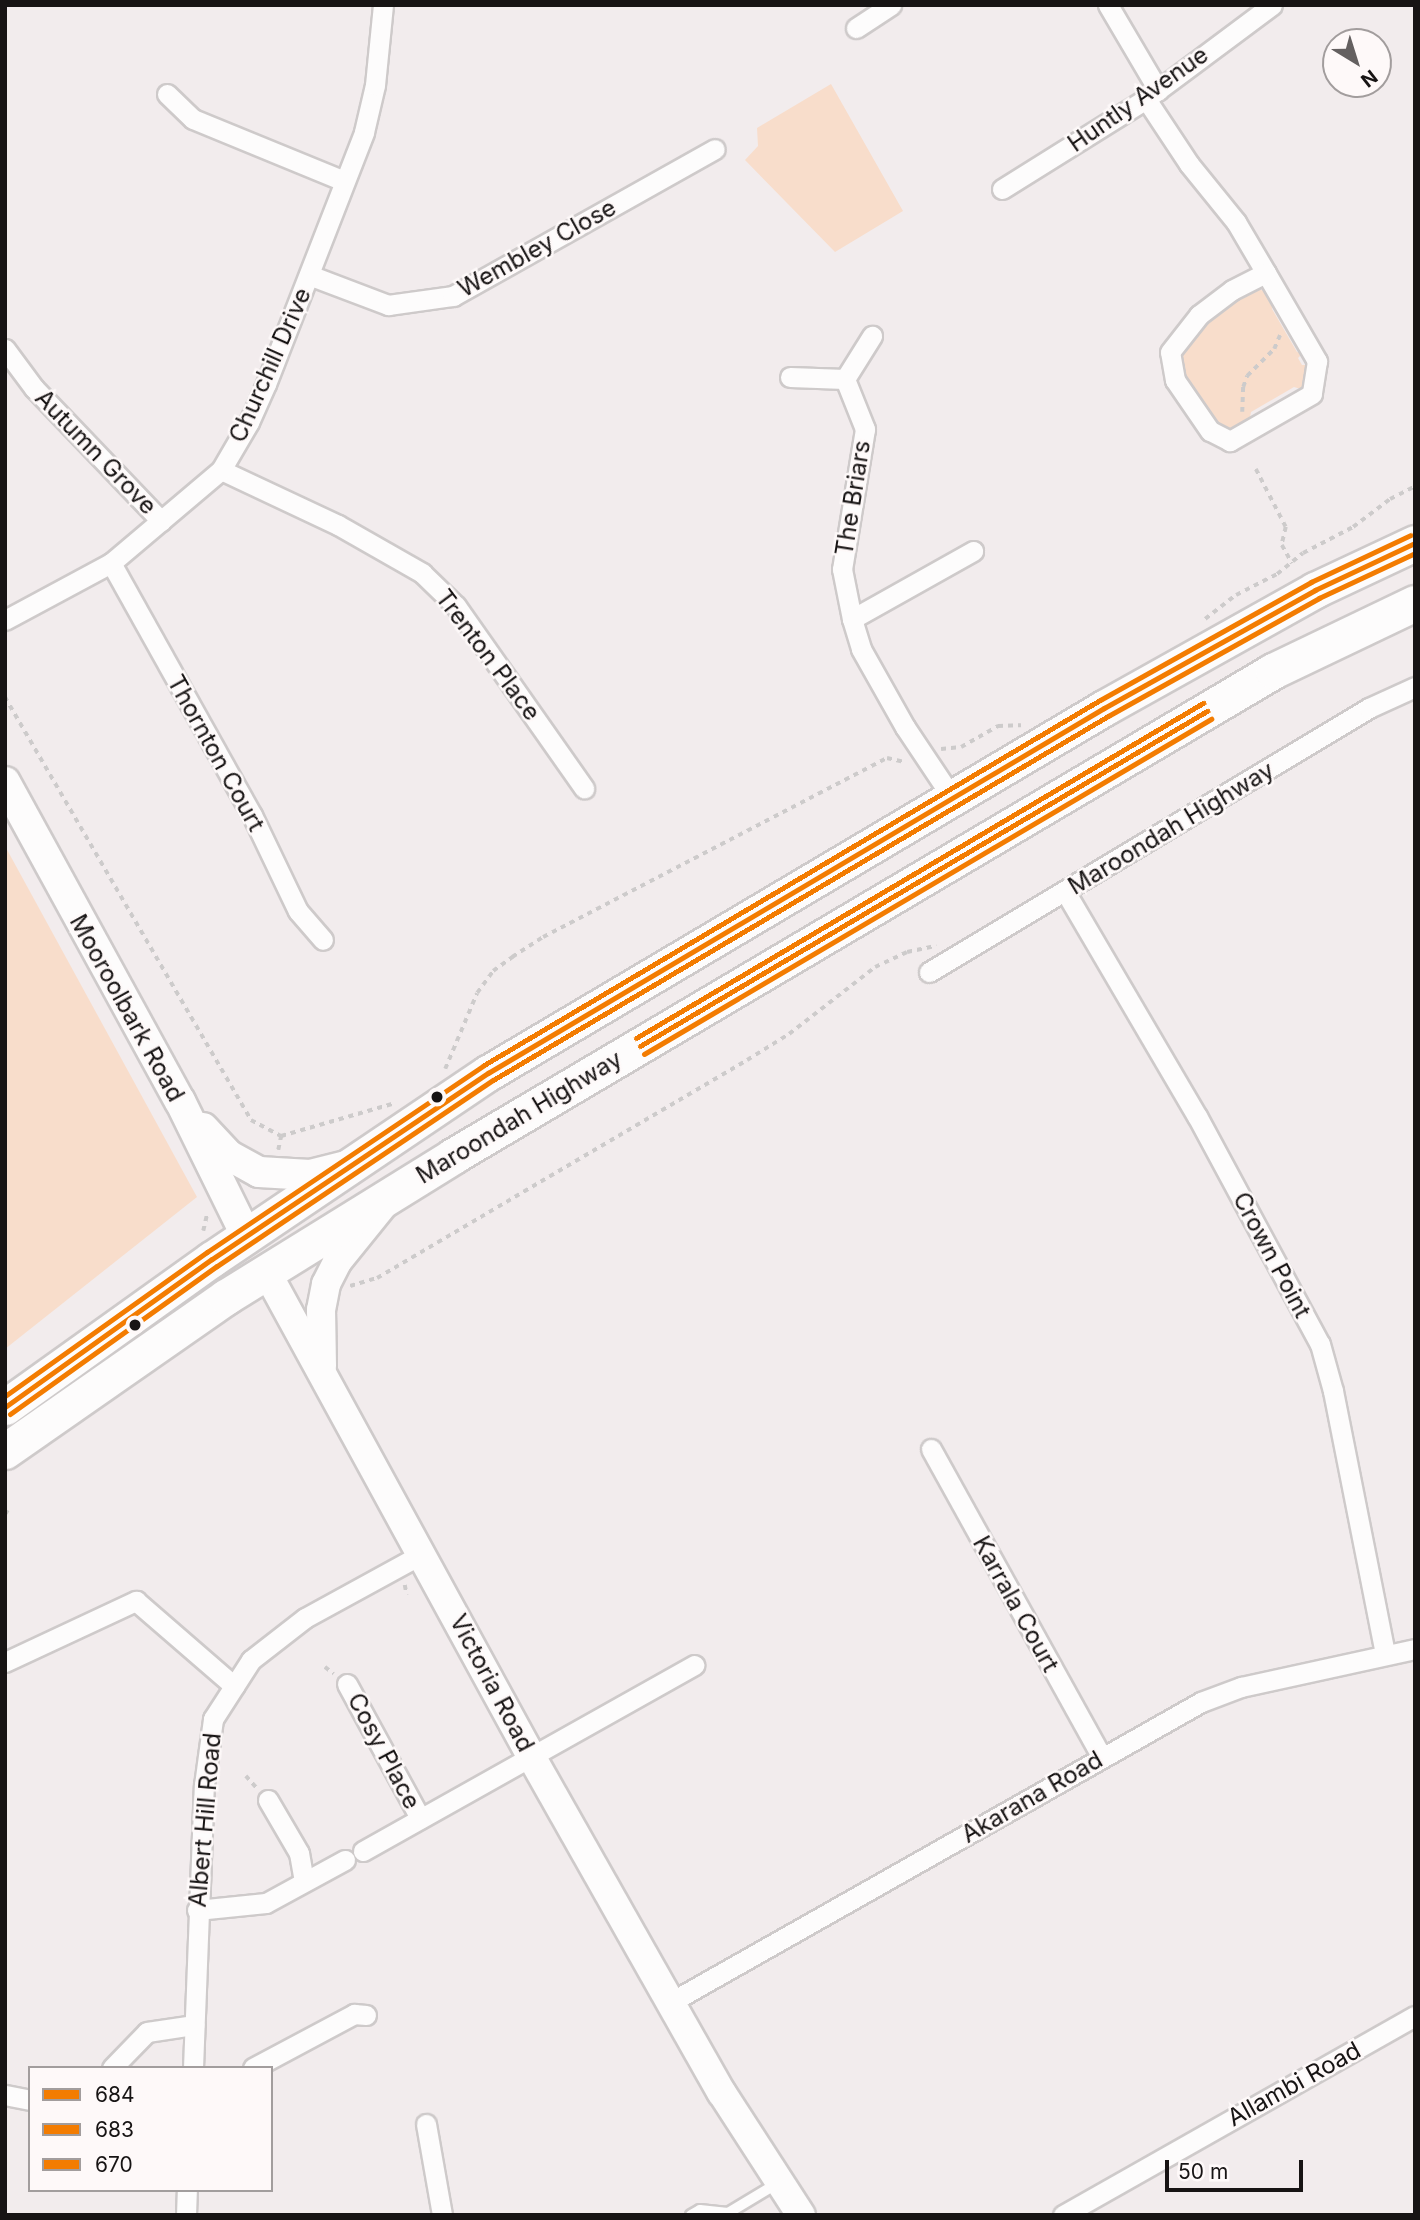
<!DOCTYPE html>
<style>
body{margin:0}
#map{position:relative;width:1420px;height:2220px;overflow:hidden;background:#f2eced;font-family:Inter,sans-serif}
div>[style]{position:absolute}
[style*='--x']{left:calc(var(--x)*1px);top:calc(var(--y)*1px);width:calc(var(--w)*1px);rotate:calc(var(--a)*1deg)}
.green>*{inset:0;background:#f8ddcb}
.path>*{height:3.5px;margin-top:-1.75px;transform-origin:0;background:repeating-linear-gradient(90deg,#cdcbcb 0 5px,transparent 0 10px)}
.roads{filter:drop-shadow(2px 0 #cecaca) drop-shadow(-2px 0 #cecaca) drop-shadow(0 2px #cecaca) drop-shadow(0 -2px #cecaca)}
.lane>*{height:10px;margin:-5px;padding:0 5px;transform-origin:5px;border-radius:5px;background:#fdfcfc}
.street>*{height:19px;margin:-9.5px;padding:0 9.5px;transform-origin:9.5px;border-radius:9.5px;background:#fdfcfc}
.secondary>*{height:28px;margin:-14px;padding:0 14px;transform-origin:14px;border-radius:14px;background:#fdfcfc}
.primary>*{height:30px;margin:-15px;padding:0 15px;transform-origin:15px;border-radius:15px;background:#fdfcfc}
.highway>*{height:35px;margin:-17.5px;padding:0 17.5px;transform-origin:17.5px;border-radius:17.5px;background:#fdfcfc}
.bus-1>*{height:5px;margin:-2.5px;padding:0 2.5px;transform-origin:2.5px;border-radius:2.5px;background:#f37c01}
.bus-2>*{height:5px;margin:-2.5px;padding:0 2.5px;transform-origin:2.5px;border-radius:2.5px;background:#f37c01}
.bus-3>*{height:5px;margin:-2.5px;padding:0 2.5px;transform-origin:2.5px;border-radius:2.5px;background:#f37c01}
.dots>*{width:19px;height:19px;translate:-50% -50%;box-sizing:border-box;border:4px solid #fef9f9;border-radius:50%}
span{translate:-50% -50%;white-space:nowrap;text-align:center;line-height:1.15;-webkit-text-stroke:5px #fef9f9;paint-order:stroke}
.street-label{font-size:24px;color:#171414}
.frame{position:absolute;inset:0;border:7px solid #171414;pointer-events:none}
.legend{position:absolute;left:28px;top:2066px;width:245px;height:126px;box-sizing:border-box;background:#fef9f9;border:2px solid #a29d9d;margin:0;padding:9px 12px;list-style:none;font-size:21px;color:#171414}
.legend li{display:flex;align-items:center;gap:14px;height:35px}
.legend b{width:35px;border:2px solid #a29d9d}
.north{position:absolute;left:1322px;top:28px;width:70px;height:70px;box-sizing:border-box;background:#fef9f9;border:2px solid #a29d9d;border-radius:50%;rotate:142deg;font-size:19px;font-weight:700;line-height:28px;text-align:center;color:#171414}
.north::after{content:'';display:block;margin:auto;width:24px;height:32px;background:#646060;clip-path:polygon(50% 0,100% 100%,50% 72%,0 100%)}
.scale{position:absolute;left:1165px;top:2160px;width:138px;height:32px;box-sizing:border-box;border:4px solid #171414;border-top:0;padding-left:9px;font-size:21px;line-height:24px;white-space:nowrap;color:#171414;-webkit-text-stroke:5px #fef9f9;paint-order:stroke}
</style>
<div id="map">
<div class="green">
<div style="clip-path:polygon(831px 84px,903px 211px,835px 252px,745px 160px,758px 146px,757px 128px)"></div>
<div style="clip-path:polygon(1253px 289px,1267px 291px,1275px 299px,1272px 309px,1297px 352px,1303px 353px,1298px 358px,1302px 365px,1313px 365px,1304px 390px,1294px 387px,1251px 412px,1249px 422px,1231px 431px,1221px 429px,1209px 415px,1183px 372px,1179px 354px,1215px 310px)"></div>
<div style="clip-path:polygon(5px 846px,197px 1197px,5px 1349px)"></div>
</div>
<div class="path">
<div style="--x:1242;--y:412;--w:25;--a:-88"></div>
<div style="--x:1243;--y:387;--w:12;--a:-70"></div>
<div style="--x:1247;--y:376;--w:38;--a:-45"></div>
<div style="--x:1274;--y:349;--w:15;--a:-67"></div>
<div style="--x:1256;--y:469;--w:65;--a:62.7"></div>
<div style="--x:1286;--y:527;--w:18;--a:103"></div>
<div style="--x:1282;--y:545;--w:21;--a:61"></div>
<div style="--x:1205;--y:619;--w:39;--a:-38"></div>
<div style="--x:1236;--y:595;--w:46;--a:-27.1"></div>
<div style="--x:1277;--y:574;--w:33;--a:-39"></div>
<div style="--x:1303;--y:553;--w:56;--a:-27.5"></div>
<div style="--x:1353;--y:527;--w:46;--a:-37.1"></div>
<div style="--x:1390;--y:499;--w:28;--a:-27"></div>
<div style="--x:5;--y:697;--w:489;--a:59.8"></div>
<div style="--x:251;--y:1120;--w:34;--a:28"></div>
<div style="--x:941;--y:749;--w:20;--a:-6"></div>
<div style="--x:961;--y:747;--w:43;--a:-29.6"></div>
<div style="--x:998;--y:726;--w:23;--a:-2"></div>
<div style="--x:445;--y:1069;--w:82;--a:-67.2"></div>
<div style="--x:477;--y:993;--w:27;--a:-54"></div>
<div style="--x:493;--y:971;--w:24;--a:-36"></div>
<div style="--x:512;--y:957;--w:37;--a:-33"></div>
<div style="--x:543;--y:937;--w:388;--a:-27.5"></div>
<div style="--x:887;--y:758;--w:18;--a:13"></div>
<div style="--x:278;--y:1150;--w:14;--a:-78"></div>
<div style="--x:281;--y:1136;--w:119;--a:-16.1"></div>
<div style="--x:203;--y:1231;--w:18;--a:-77"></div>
<div style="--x:350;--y:1286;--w:28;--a:-17"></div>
<div style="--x:377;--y:1278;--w:429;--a:-30.5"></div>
<div style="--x:747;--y:1060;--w:49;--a:-31.8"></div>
<div style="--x:789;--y:1034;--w:109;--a:-37.9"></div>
<div style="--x:875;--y:967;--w:35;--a:-25"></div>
<div style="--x:907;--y:952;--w:30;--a:-12"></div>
<div style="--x:5;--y:1511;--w:4;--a:27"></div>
<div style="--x:405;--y:1585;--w:10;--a:79"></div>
<div style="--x:325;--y:1667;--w:11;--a:38"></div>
<div style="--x:246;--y:1776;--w:15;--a:48"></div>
</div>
<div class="roads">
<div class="lane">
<div style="--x:691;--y:2215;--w:10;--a:-29"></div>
<div style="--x:700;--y:2210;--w:28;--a:6"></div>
<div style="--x:728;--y:2213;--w:47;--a:-31"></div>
</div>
<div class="street">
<div style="--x:1108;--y:5;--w:99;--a:59.5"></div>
<div style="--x:856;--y:28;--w:42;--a:-33.3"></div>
<div style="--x:167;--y:94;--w:36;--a:44"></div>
<div style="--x:193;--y:119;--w:163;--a:22.3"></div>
<div style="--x:1146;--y:99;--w:78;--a:56.5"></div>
<div style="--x:1189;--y:164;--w:75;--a:51"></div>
<div style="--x:1236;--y:222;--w:59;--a:59.5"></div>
<div style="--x:1266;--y:273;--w:102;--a:59.9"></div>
<div style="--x:1317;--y:361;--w:33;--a:99"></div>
<div style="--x:1312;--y:394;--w:95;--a:150.2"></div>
<div style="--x:1230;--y:441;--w:22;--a:-153"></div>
<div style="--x:1210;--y:431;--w:62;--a:-124.5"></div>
<div style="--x:1175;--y:380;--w:28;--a:-100"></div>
<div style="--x:1170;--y:352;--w:47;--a:-51.9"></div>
<div style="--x:1199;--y:315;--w:41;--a:-37.1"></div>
<div style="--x:1232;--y:290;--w:38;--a:-27"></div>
<div style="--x:1002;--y:189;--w:170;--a:-32"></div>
<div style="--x:1146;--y:99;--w:157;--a:-36.7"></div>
<div style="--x:309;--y:275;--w:85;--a:20.8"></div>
<div style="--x:388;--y:305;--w:66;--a:-7.9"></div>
<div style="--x:453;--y:296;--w:300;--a:-29.3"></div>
<div style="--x:5;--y:349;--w:49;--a:53.4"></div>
<div style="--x:34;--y:388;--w:184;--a:46.3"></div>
<div style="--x:790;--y:377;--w:55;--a:2.1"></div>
<div style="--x:845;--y:379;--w:54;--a:68.2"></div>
<div style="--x:865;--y:429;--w:142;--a:99.3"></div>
<div style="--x:842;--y:569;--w:51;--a:78.7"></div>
<div style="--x:852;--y:619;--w:31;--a:73"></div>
<div style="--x:861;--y:649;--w:90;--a:60.6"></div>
<div style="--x:905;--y:727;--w:83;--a:56.3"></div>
<div style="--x:845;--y:379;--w:51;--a:-57.9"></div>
<div style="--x:221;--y:470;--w:129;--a:25.2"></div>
<div style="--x:338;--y:525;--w:97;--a:29.7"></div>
<div style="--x:422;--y:573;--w:47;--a:44.1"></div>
<div style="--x:456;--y:606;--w:223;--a:54.9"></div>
<div style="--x:111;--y:563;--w:289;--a:60.8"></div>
<div style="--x:252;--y:815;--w:106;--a:64.4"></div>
<div style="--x:298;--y:911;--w:38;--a:49"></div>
<div style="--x:852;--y:619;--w:139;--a:-29.3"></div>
<div style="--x:5;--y:620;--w:120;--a:-28.3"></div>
<div style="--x:111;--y:563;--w:144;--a:-40.2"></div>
<div style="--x:221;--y:470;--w:56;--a:-59.7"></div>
<div style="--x:249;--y:422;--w:42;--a:-65.9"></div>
<div style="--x:266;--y:384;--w:270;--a:-68.7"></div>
<div style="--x:364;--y:132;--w:48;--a:-76.8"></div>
<div style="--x:375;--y:85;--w:80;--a:-84.3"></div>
<div style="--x:1066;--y:893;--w:259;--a:59.6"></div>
<div style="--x:1197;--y:1116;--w:259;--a:61.7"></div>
<div style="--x:1320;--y:1344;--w:49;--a:74.5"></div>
<div style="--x:1333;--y:1391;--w:268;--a:78.8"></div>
<div style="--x:929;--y:972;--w:513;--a:-30.96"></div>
<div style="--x:1369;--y:708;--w:51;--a:-24.5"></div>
<div style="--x:931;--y:1449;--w:352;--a:61"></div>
<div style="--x:5;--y:1662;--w:145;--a:-25"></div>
<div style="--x:136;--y:1601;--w:130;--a:40.9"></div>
<div style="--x:347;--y:1684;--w:153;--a:61.4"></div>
<div style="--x:268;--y:1800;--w:61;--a:59.7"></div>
<div style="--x:299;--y:1853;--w:29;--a:80"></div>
<div style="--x:363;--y:1851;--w:380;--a:-29.3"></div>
<div style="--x:197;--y:1910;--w:69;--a:-5.8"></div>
<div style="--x:266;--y:1903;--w:90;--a:-28.6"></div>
<div style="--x:671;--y:2002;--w:609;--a:-29.51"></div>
<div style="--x:1201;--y:1702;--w:43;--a:-20.6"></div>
<div style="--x:1241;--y:1687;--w:178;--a:-12.3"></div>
<div style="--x:112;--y:2068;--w:50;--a:-45.8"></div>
<div style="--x:147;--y:2032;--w:48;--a:-8.5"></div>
<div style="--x:193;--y:2068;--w:283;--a:-87.8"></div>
<div style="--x:204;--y:1785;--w:67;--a:-82.2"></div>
<div style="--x:213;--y:1719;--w:70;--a:-57.2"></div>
<div style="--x:251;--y:1660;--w:68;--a:-37.9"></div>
<div style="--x:305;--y:1618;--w:133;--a:-28.7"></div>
<div style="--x:253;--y:2068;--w:115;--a:-28.1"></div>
<div style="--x:354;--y:2014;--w:12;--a:5"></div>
<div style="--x:5;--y:2095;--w:25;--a:11"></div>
<div style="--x:426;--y:2124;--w:92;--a:80"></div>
<div style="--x:186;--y:2215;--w:25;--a:-88"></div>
<div style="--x:1063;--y:2215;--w:404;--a:-29.5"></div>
</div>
<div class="secondary">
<div style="--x:266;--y:1271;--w:553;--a:61.35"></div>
<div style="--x:531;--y:1756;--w:387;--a:60.5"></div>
<div style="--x:722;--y:2093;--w:145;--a:57.1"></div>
<div style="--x:322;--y:1366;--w:56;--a:-91"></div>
<div style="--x:321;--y:1310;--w:26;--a:-79"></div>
<div style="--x:326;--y:1284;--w:25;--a:-63"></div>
<div style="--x:337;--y:1262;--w:73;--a:-51.1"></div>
</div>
<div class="primary">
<div style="--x:5;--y:782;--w:364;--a:61.3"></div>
<div style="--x:180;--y:1101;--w:149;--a:63.8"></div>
<div style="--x:203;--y:1128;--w:37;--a:47"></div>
<div style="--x:228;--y:1155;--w:35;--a:29"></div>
<div style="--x:259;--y:1172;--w:51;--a:3.4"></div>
<div style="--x:310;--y:1175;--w:37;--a:-14"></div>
</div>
<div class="highway">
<div style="--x:5;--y:1407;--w:254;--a:-35.6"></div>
<div style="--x:212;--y:1259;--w:333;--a:-34"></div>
<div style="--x:488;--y:1073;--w:716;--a:-30.65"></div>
<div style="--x:1104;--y:708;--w:242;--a:-29.2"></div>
<div style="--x:1315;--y:590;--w:110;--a:-25.2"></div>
<div style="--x:5;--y:1451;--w:269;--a:-34.9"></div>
<div style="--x:226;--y:1297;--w:267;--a:-31.8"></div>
<div style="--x:453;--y:1156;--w:953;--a:-30.6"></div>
<div style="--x:1273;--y:671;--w:157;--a:-25.6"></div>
</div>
</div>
<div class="bus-1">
<div style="--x:640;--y:1046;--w:659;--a:-30.58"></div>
<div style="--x:5;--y:1407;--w:254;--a:-35.6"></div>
<div style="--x:212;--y:1259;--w:333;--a:-34"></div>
<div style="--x:488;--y:1073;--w:716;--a:-30.65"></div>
<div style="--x:1104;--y:708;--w:242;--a:-29.2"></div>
<div style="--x:1315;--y:590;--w:110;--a:-25.2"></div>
</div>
<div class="bus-2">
<div style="--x:644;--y:1054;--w:659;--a:-30.58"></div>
<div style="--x:10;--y:1414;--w:254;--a:-35.6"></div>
<div style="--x:217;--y:1266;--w:333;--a:-34"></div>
<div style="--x:493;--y:1080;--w:715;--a:-30.62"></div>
<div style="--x:1108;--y:716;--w:242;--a:-29.2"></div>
<div style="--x:1319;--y:598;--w:106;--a:-25.1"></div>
</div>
<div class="bus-3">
<div style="--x:636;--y:1038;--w:659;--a:-30.58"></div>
<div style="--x:5;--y:1396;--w:248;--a:-35.5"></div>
<div style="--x:207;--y:1252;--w:334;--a:-34"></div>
<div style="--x:484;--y:1065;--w:716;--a:-30.65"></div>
<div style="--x:1100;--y:700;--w:242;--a:-29.2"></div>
<div style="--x:1311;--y:582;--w:110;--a:-25.2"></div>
</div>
<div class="dots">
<div style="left:437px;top:1097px;background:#171414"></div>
<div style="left:135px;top:1325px;background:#171414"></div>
</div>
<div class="street-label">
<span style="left:1138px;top:99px;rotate:-35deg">Huntly Avenue</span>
<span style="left:537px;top:248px;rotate:-29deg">Wembley Close</span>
<span style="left:270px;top:365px;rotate:-66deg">Churchill Drive</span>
<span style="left:96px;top:452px;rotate:46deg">Autumn Grove</span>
<span style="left:853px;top:498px;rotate:-81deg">The Briars</span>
<span style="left:488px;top:655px;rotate:53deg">Trenton Place</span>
<span style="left:216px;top:753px;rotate:61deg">Thornton Court</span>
<span style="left:1171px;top:828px;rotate:-31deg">Maroondah Highway</span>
<span style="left:127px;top:1008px;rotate:61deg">Mooroolbark Road</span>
<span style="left:519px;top:1117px;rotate:-31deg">Maroondah Highway</span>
<span style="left:1272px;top:1255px;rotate:62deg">Crown Point</span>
<span style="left:1016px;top:1604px;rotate:61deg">Karrala Court</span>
<span style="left:492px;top:1683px;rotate:62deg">Victoria Road</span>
<span style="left:384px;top:1751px;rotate:62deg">Cosy Place</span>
<span style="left:1032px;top:1797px;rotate:-30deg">Akarana Road</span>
<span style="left:205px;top:1820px;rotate:-85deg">Albert Hill Road</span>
<span style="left:1294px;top:2084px;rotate:-29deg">Allambi Road</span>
</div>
<div class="frame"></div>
<ul class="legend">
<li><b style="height:9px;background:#f37c01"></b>684</li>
<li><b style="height:9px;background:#f37c01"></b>683</li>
<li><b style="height:9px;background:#f37c01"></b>670</li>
</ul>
<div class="north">N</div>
<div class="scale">50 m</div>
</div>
